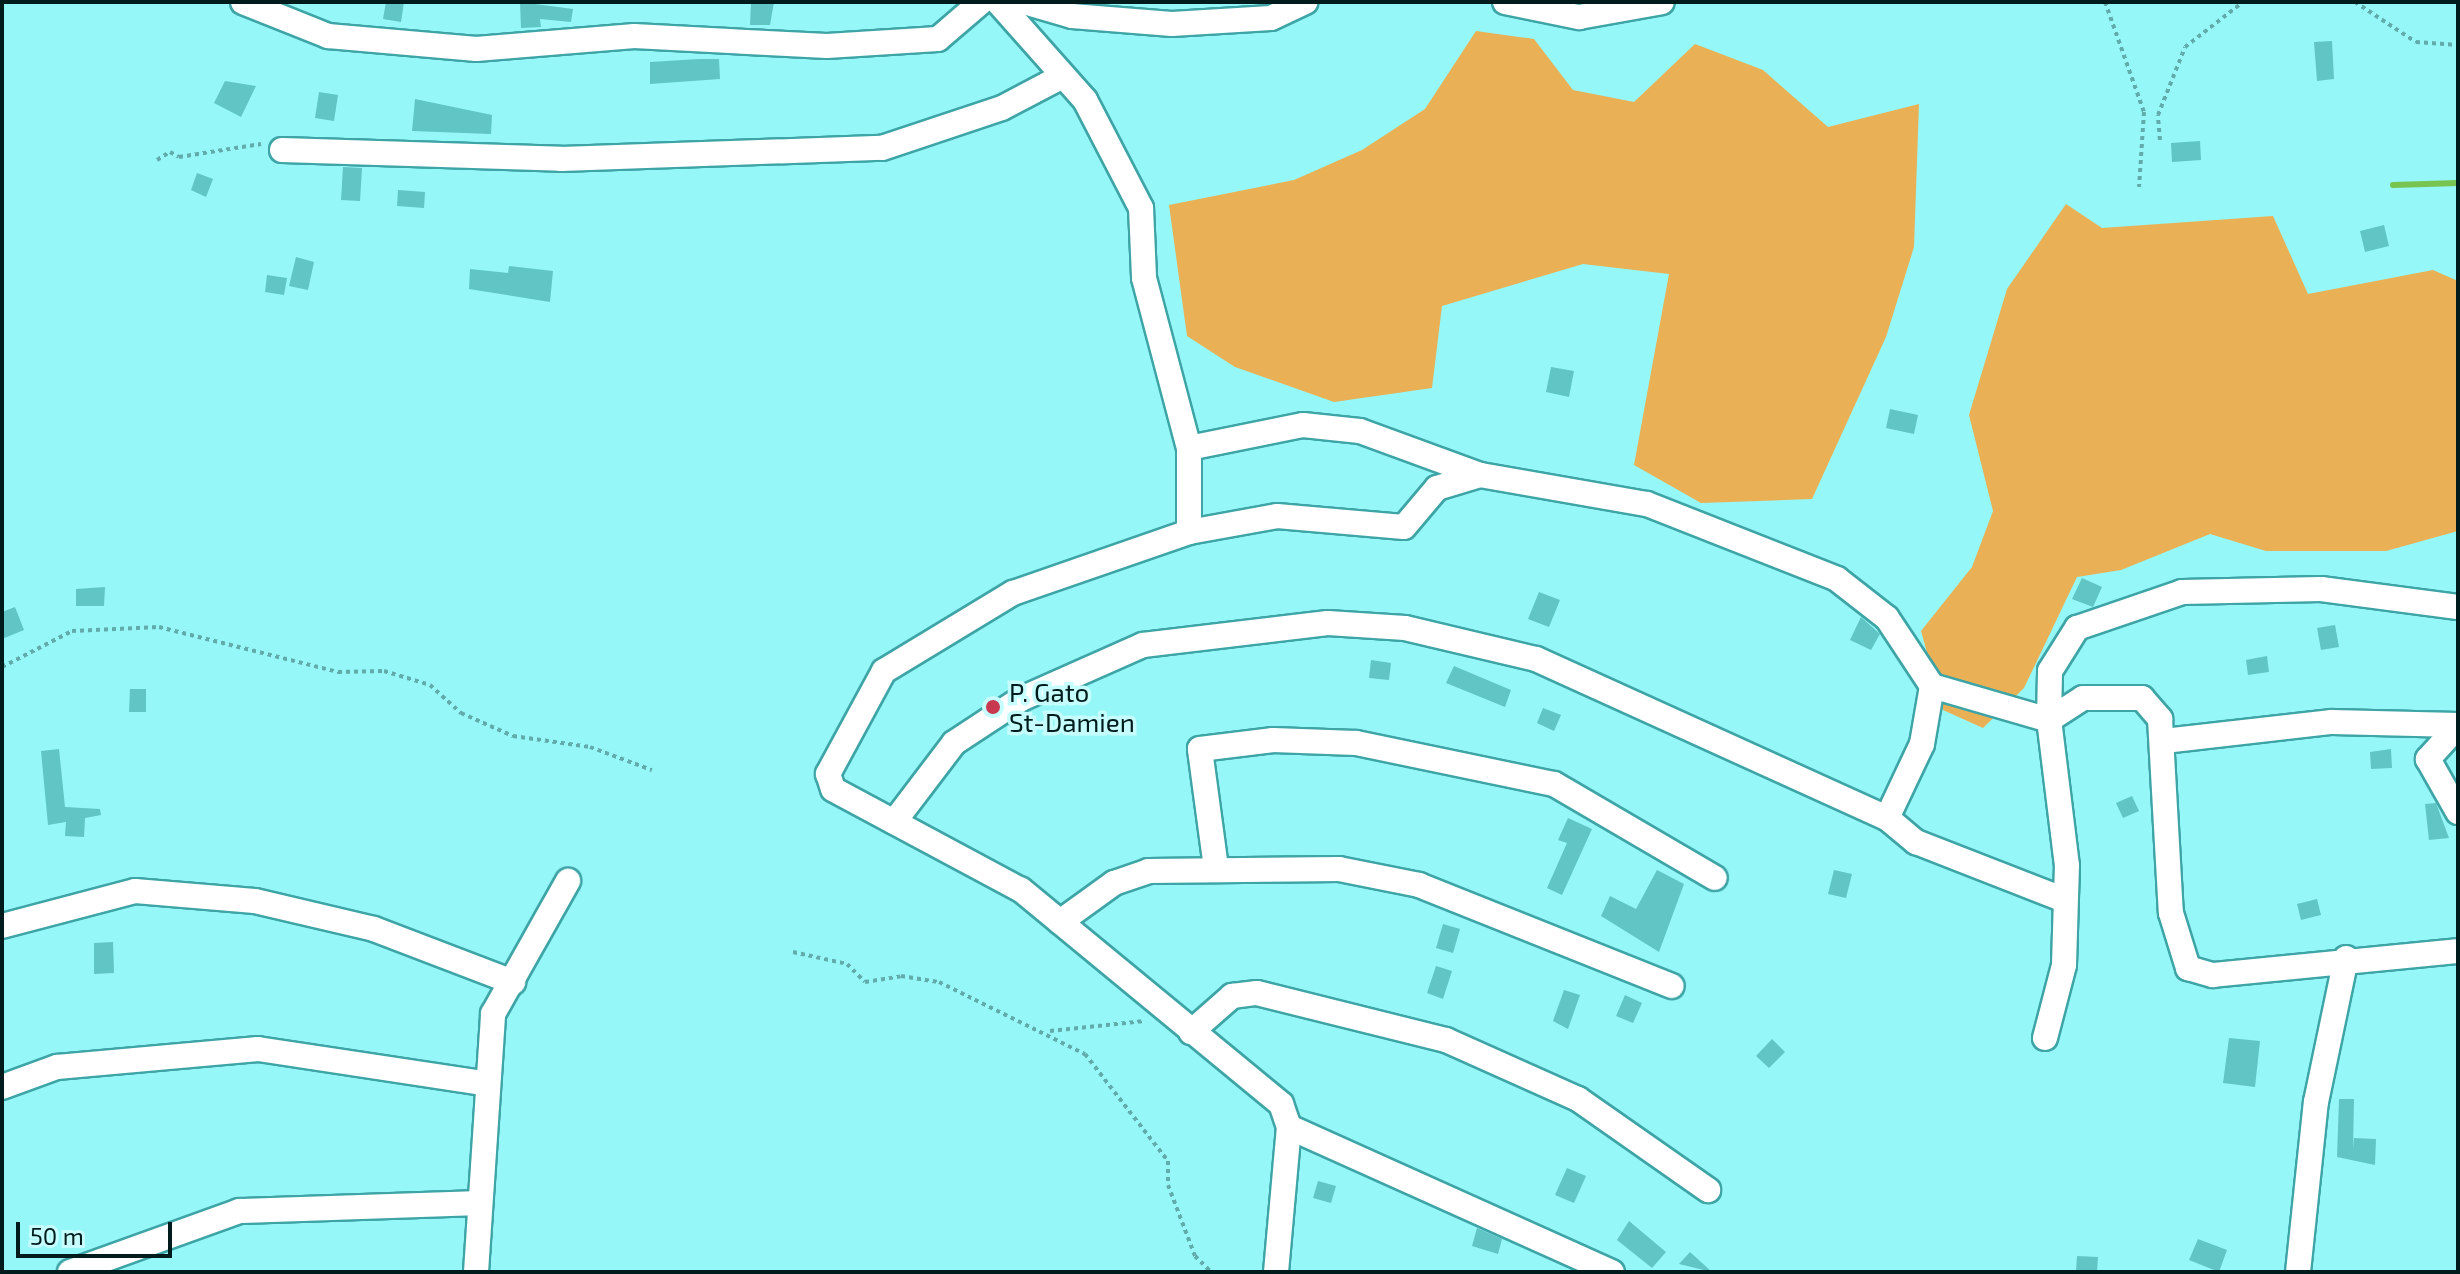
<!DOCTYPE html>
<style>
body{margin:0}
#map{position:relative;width:2460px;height:1274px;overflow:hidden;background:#95f7f8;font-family:"Exo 2",sans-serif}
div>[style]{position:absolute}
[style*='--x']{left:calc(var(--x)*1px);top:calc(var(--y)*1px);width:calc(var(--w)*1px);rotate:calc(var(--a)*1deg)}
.green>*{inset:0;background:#eab055}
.stream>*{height:6px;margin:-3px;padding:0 3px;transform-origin:3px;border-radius:3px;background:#78c451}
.building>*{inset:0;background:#61c4c5}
.path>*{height:4px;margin-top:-2px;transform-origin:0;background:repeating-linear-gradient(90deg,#62abac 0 4px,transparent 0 8px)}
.roads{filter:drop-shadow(2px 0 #3ea4a6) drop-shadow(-2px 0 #3ea4a6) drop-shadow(0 2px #3ea4a6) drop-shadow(0 -2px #3ea4a6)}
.street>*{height:24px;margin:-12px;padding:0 12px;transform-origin:12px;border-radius:12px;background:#fff}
.dots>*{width:22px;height:22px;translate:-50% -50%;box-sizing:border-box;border:4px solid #c6fdfd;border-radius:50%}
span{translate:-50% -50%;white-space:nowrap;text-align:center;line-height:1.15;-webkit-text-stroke:7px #c6fdfd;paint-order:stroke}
.poi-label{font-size:26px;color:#001b1c}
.left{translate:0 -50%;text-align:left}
.frame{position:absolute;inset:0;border:4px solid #001b1c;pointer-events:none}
.scale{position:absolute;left:16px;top:1222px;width:156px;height:36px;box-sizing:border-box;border:4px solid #001b1c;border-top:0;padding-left:10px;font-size:24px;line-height:28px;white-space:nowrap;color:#001b1c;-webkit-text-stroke:6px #c6fdfd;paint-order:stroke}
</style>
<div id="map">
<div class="green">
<div style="clip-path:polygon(1476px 31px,1534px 39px,1573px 90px,1634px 102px,1695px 44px,1763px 70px,1828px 127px,1919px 104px,1914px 247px,1886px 337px,1812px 499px,1701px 503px,1634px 465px,1669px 274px,1583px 264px,1442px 306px,1432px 388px,1334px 402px,1235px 367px,1187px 336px,1169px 205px,1294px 180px,1362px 150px,1425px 109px)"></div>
<div style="clip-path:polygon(2066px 204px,2102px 228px,2273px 216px,2308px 294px,2433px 270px,2458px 281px,2458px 531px,2386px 551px,2266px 551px,2210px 534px,2121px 570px,2077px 577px,2024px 688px,1983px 728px,1943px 710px,1921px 631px,1972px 567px,1993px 511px,1969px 415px,2007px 289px)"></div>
</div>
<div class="stream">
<div style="--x:2393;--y:185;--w:65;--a:-1.8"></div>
</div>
<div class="building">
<div style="clip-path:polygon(386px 2px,404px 2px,401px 22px,383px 19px)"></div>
<div style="clip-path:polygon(520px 2px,573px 9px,571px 22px,540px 19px,541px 27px,521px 28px)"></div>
<div style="clip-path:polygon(751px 2px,774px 2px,770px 25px,750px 25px)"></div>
<div style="clip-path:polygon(2332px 41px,2334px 79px,2317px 81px,2314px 42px)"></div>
<div style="clip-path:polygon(699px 59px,719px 59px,720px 79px,650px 84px,650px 62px)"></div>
<div style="clip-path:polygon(225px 81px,256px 86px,241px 117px,214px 103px)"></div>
<div style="clip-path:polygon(319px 92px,338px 95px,334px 121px,315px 118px)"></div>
<div style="clip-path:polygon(415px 99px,492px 115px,491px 134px,412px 131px)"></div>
<div style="clip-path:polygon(2200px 141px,2201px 160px,2172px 162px,2171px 143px)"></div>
<div style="clip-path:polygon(343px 167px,362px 168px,360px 201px,341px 200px)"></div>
<div style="clip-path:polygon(197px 173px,213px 179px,206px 197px,191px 190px)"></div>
<div style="clip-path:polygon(398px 190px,425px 192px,424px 208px,397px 206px)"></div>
<div style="clip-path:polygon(2384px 225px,2389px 246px,2365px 252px,2360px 231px)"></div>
<div style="clip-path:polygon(296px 257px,314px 262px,308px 290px,289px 286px)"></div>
<div style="clip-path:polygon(509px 266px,553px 271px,550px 302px,469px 289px,470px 269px,508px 273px)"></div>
<div style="clip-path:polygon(267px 275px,287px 278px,284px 295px,265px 292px)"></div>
<div style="clip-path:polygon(1551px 367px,1574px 371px,1569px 397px,1546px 392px)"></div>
<div style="clip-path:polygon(1890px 409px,1918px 415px,1914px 434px,1886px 428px)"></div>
<div style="clip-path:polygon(2082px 578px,2102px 587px,2093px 607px,2072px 599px)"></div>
<div style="clip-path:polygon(105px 587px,104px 606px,76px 606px,76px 589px)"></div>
<div style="clip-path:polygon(1539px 592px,1560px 600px,1549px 627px,1528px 619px)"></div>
<div style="clip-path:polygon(15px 607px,24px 630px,2px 639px,2px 612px)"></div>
<div style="clip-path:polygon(1861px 617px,1880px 634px,1871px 650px,1850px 640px)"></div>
<div style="clip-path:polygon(2335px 625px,2339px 647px,2321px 650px,2317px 628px)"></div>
<div style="clip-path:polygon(2267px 656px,2269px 672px,2248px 675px,2246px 660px)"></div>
<div style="clip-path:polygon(1371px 660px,1391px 663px,1389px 680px,1369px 678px)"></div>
<div style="clip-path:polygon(1454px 666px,1511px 690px,1505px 707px,1446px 683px)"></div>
<div style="clip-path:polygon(130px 689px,146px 689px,146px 712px,129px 712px)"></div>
<div style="clip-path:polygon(1543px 708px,1561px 715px,1554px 731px,1537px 723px)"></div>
<div style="clip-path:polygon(59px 749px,65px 807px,100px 809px,101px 815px,85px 818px,84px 837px,65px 836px,66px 822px,48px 825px,41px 751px)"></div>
<div style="clip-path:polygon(2391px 749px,2392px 768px,2371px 769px,2370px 752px)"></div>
<div style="clip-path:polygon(2132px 796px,2139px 811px,2123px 818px,2116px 803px)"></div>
<div style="clip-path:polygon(2436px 803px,2449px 838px,2429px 840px,2425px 804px)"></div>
<div style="clip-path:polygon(1568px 818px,1592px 829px,1562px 895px,1547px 888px,1567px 843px,1558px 840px)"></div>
<div style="clip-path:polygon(1657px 870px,1684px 884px,1659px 952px,1601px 916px,1610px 896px,1636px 909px)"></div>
<div style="clip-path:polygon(1834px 870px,1852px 874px,1846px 898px,1828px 894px)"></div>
<div style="clip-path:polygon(2317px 899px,2321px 915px,2301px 920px,2297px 904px)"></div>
<div style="clip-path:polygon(1443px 924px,1460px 929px,1453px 953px,1436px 948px)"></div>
<div style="clip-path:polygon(113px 942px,114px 973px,94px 974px,94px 943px)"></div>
<div style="clip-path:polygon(1436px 966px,1452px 971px,1443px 999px,1427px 993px)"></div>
<div style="clip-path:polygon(1564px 990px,1580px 995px,1568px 1029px,1553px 1021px)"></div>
<div style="clip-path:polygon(1625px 995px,1642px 1003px,1633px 1023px,1616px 1016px)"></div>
<div style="clip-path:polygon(2229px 1038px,2260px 1041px,2255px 1087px,2223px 1083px)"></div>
<div style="clip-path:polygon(1772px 1039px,1785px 1052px,1769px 1068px,1756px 1056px)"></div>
<div style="clip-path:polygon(2339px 1099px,2354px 1099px,2353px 1149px,2354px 1138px,2376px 1139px,2375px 1165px,2337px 1157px)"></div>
<div style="clip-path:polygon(1567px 1168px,1586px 1176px,1574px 1203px,1555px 1195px)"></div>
<div style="clip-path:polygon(1318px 1181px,1336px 1186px,1331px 1203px,1313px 1198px)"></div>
<div style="clip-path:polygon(1629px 1221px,1666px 1252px,1652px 1268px,1617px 1240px)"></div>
<div style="clip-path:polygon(1477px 1228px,1502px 1239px,1498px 1254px,1472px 1246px)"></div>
<div style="clip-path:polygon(2198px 1239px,2227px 1250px,2219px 1272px,2189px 1260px)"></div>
<div style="clip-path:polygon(1690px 1252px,1712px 1272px,1679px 1264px)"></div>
<div style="clip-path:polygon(2077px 1256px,2098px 1257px,2097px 1272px,2076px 1272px)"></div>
</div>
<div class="path">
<div style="--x:2105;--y:2;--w:117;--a:70.5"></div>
<div style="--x:2144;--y:112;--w:75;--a:93.8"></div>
<div style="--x:2355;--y:2;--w:73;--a:33.3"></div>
<div style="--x:2416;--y:42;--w:42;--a:4.1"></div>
<div style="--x:2160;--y:140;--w:25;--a:-95"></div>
<div style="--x:2158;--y:115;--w:73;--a:-68.3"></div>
<div style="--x:2185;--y:47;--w:73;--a:-37.8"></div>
<div style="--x:157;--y:160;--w:15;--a:-32"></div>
<div style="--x:170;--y:152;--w:10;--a:29"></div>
<div style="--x:179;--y:157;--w:83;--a:-9"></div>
<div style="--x:2;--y:667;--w:79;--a:-27.2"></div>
<div style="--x:72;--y:631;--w:87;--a:-2.6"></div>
<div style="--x:159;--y:627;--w:185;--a:14.1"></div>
<div style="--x:338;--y:672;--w:46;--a:-1.2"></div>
<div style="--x:384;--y:671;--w:48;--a:16.9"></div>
<div style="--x:430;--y:685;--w:42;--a:42.1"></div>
<div style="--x:461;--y:713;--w:57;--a:23.9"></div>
<div style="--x:513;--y:736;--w:78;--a:8.1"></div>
<div style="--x:590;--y:747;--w:66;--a:20.4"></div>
<div style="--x:793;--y:952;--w:55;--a:12.5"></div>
<div style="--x:847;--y:964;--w:25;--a:45"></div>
<div style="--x:865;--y:982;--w:36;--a:-9"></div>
<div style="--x:901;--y:976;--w:38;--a:9"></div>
<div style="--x:939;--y:982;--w:163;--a:26.3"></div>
<div style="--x:1085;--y:1054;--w:135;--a:52.2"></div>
<div style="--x:1168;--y:1161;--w:24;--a:90"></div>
<div style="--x:1168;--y:1185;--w:76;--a:69.2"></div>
<div style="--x:1195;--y:1256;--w:23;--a:45"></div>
<div style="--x:1050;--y:1031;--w:95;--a:-6.1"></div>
</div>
<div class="roads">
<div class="street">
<div style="--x:243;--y:2;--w:92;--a:21.8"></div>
<div style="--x:328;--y:36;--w:149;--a:5"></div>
<div style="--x:476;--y:49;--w:159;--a:-4.7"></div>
<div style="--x:634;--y:36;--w:193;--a:3"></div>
<div style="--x:827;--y:46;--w:111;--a:-3.6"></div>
<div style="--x:938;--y:39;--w:57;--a:-40.7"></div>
<div style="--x:998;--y:2;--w:131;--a:48.4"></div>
<div style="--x:1085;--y:100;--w:122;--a:62.6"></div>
<div style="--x:1141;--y:208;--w:70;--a:87.5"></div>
<div style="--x:1144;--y:278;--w:176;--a:75.2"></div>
<div style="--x:1189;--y:448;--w:84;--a:90"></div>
<div style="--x:1024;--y:2;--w:50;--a:16.3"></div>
<div style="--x:1072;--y:16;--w:100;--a:4.6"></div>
<div style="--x:1172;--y:24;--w:99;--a:-3.5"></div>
<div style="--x:1271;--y:18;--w:38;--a:-25"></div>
<div style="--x:1505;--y:2;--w:76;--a:11.5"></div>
<div style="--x:1579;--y:17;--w:84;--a:-10.2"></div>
<div style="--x:282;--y:150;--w:279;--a:1.8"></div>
<div style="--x:561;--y:159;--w:321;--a:-2"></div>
<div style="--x:882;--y:148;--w:126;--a:-18.4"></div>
<div style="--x:1002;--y:108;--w:69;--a:-27.7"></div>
<div style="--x:1189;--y:448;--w:116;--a:-11.4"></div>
<div style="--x:1303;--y:425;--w:57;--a:6"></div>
<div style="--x:1360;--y:431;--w:128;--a:20.1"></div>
<div style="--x:1480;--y:475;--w:169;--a:9.9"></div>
<div style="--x:1647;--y:504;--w:204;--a:21.5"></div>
<div style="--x:1837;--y:579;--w:63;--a:38"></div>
<div style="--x:1887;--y:618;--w:82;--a:56.5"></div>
<div style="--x:1932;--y:686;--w:59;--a:99.8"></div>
<div style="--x:1922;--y:744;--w:82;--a:115.3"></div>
<div style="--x:1887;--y:818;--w:38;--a:40"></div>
<div style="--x:1916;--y:842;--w:160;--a:21.3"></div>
<div style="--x:1932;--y:686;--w:122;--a:16.2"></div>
<div style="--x:2049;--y:720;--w:49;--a:-88.8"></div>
<div style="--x:2050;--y:671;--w:51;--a:-57.9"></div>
<div style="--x:2077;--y:628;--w:111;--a:-18.9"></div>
<div style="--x:2182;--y:592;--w:139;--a:-1.2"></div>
<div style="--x:2321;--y:589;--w:138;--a:7.5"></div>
<div style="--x:2458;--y:726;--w:45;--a:132.3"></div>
<div style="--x:2428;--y:759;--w:61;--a:60.5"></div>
<div style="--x:2164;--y:741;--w:169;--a:-6.5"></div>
<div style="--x:2332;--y:722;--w:126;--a:1.4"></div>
<div style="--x:894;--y:822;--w:99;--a:-52.8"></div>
<div style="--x:954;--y:743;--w:80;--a:-33.3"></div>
<div style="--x:1021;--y:699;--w:133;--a:-23.9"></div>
<div style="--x:1143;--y:645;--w:186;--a:-6.8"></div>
<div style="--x:1328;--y:623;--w:77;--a:3.7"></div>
<div style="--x:1405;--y:628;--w:135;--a:13.3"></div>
<div style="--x:1536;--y:659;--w:385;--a:24.4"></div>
<div style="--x:1216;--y:868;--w:120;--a:-97.7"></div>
<div style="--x:1200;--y:749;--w:74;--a:-7"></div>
<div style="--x:1273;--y:740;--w:83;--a:2.1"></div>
<div style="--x:1356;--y:743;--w:202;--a:11.7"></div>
<div style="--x:1554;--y:784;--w:186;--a:30.3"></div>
<div style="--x:1060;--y:922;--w:67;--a:-35.8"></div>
<div style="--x:1114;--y:883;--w:36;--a:-19"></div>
<div style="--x:1148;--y:871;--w:191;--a:-0.6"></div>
<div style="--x:1339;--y:869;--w:82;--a:11.3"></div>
<div style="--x:1419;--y:885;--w:272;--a:21.8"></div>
<div style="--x:2;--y:926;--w:138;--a:-14.7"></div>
<div style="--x:135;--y:891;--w:120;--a:4.8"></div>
<div style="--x:255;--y:901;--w:122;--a:13.2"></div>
<div style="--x:374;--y:929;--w:149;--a:20.9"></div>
<div style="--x:1191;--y:1032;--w:55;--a:-41.3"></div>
<div style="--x:1232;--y:996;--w:25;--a:-7"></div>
<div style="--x:1257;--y:993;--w:195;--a:14"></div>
<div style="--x:1446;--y:1040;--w:145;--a:24.1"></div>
<div style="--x:1578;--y:1099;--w:159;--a:35"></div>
<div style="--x:2045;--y:1038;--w:75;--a:-75.4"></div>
<div style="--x:2064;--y:965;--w:99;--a:-88.3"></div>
<div style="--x:2067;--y:866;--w:147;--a:-97"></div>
<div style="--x:2049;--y:720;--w:40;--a:-32.9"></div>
<div style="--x:2083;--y:698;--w:59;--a:0"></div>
<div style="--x:2142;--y:698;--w:28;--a:49"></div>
<div style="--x:2160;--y:719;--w:194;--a:86.8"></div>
<div style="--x:2171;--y:913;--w:58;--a:72.8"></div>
<div style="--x:2188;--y:968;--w:26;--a:16"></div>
<div style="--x:2213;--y:975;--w:246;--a:-5.6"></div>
<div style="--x:2;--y:1087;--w:59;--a:-20"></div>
<div style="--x:57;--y:1067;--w:202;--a:-5.1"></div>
<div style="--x:258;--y:1049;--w:228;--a:8.6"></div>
<div style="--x:1289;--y:1127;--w:354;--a:24.2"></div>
<div style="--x:70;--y:1272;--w:180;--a:-19.8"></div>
<div style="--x:239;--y:1211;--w:237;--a:-1.9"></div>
<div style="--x:476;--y:1272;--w:259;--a:-86.2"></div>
<div style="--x:493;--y:1014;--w:153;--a:-60.6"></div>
<div style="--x:1276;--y:1272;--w:146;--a:-84.9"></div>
<div style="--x:1289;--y:1127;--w:24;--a:-109"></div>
<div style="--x:1281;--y:1104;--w:337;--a:-140.5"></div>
<div style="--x:1021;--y:890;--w:213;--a:-151.8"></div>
<div style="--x:833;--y:789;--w:16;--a:-108"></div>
<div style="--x:828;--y:774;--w:117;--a:-61.5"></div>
<div style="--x:884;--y:671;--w:151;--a:-31.2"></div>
<div style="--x:1013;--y:593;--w:186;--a:-19.1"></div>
<div style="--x:1189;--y:532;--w:89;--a:-10.3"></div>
<div style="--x:1277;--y:516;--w:127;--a:5"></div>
<div style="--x:1404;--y:527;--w:51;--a:-49.8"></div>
<div style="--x:1437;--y:488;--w:45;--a:-16.8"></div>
<div style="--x:2298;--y:1272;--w:171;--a:-84"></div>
<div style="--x:2316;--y:1102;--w:147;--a:-78.2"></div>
</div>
</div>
<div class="dots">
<div style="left:993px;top:707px;background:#c8384f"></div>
</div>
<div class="poi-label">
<span class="left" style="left:1009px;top:707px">P. Gato<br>St-Damien</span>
</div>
<div class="frame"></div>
<div class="scale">50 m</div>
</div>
